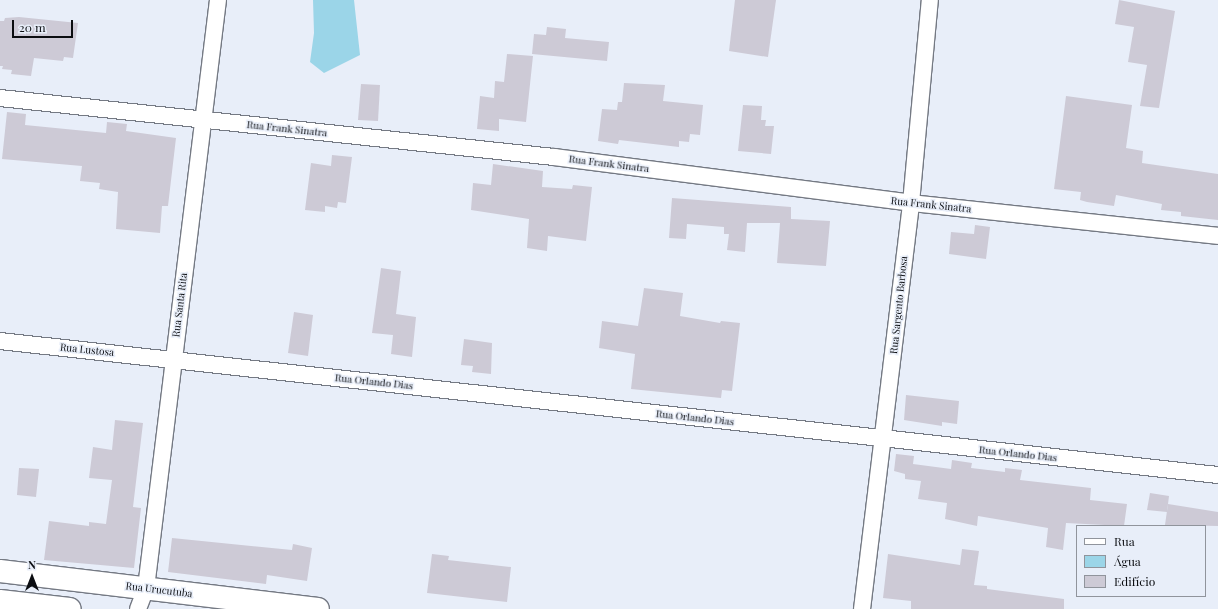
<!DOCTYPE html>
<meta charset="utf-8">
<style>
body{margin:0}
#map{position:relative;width:1218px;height:609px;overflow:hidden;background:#e8eef9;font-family:"Playfair Display",serif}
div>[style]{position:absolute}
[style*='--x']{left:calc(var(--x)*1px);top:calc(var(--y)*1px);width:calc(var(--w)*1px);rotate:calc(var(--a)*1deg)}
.water>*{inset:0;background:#9bd5e8}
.building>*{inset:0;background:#cdcad6}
.roads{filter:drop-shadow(1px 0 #747983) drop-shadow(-1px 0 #747983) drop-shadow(0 1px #747983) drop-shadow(0 -1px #747983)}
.street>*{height:16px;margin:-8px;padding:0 8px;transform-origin:8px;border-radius:8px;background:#fff}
.secondary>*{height:22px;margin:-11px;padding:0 11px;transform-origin:11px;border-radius:11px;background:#fff}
span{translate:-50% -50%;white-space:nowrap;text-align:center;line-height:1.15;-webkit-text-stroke:3px #e8eef9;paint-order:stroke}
.street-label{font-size:10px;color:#0b0d11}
.legend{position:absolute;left:1076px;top:525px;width:130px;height:72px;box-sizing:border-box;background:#e8eef9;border:1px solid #90949c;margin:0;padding:5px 7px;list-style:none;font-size:12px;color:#0b0d11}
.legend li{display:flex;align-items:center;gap:8px;height:20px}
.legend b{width:20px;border:1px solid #90949c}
.north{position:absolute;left:12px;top:557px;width:40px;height:40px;-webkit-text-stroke:3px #e8eef9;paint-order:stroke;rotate:0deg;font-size:11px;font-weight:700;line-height:16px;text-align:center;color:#0b0d11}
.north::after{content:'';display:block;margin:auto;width:14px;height:18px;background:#0b0d11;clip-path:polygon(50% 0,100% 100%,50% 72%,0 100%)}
.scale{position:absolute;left:12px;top:20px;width:61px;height:18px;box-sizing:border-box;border:2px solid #0b0d11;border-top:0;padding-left:5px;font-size:12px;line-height:14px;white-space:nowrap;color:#0b0d11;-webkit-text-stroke:3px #e8eef9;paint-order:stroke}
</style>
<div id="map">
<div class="water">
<div style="clip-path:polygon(313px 0,354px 0,360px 55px,324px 73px,310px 62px,314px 33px)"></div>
</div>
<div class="building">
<div style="clip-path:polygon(735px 0,776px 0,768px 57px,729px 51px)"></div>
<div style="clip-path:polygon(1119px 0,1175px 11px,1159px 108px,1140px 106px,1147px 65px,1128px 62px,1134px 27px,1115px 24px)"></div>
<div style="clip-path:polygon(19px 17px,78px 23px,73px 58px,64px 57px,63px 61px,34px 58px,31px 76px,11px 74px,12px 70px,2px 69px,3px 66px,0 66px,0 21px,4px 21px,5px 18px)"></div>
<div style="clip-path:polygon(547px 27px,566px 29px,565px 38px,609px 42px,607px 61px,532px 54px,534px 34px,546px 35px)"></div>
<div style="clip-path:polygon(507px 54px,533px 56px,526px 122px,499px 119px,499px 131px,477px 129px,480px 96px,494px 98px,495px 81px,504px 82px)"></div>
<div style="clip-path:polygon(624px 83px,665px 85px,663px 101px,703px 105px,700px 135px,690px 134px,689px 142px,679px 141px,679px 147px,619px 140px,618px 144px,598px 141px,602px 109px,617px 110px,618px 102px,622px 102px)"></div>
<div style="clip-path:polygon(361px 84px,380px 85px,378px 121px,358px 120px)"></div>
<div style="clip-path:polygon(1066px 96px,1132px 105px,1126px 148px,1143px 151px,1142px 163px,1218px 174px,1218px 220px,1181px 216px,1181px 212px,1161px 210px,1162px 204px,1116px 195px,1114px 206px,1087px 202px,1080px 200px,1081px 192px,1054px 189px)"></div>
<div style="clip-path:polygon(743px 105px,762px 106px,761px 120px,766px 120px,765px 126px,774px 126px,771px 154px,738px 151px)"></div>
<div style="clip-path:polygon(7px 112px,26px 114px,25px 125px,106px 133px,107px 122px,127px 124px,126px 131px,176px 138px,168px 206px,162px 206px,160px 233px,116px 229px,118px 192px,99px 189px,100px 183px,80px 181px,82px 166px,2px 159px)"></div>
<div style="clip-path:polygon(332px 155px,352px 157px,346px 203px,338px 202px,337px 208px,325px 206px,325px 212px,305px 210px,311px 163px,331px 166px)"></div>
<div style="clip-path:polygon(493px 164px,543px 171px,542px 187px,572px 189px,573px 185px,592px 187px,586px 241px,548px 236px,547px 251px,527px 248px,529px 219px,471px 210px,473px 183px,491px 185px)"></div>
<div style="clip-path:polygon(672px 198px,791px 207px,791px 219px,830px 221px,826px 266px,777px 263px,780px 223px,747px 223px,745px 252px,727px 250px,729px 234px,724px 234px,724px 227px,687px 224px,686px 239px,669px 238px)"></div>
<div style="clip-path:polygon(975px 225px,990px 227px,986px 259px,949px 254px,951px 232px,974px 234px)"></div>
<div style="clip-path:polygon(381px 268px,401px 271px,396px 314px,416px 317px,412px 357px,391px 354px,393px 335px,372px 333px)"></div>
<div style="clip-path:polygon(644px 288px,683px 293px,680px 316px,720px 323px,721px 321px,740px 323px,732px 391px,722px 390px,721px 398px,631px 389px,635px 354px,599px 348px,602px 321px,638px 326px)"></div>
<div style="clip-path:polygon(294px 312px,313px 315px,308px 356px,288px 353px)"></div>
<div style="clip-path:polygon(464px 339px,492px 343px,491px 374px,472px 372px,473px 366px,461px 365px)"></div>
<div style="clip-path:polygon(906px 395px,959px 401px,957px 424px,942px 422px,942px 426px,904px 420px)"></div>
<div style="clip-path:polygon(115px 420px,143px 423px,133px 507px,141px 508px,134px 568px,44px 560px,49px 521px,89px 526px,89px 522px,106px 524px,112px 480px,89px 478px,93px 447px,112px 450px)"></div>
<div style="clip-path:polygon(896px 454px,914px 456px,913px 464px,951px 469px,952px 460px,972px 463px,971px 468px,1005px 472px,1005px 468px,1022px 470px,1020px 480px,1091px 488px,1090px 500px,1127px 504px,1124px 526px,1066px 523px,1063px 550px,1046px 547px,1048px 528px,978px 516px,977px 526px,945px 519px,947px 503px,918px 499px,921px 481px,905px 479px,905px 474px,894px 471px)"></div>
<div style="clip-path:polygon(19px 468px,39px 469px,36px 497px,17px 495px)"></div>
<div style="clip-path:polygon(1150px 493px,1169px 496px,1167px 512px,1147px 510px)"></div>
<div style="clip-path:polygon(1168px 504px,1218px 512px,1218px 526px,1165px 525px)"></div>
<div style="clip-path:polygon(172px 538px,292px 550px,293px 544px,312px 548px,307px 581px,267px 575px,266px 584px,168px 572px)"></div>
<div style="clip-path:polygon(962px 549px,979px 551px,974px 585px,987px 586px,987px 589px,1064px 599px,1064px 609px,911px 609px,911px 601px,883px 598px,888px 554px,960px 565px)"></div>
<div style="clip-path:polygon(432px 554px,449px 556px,448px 560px,511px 567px,507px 602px,427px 593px)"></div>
</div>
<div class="roads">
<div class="street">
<div style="--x:0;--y:98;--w:557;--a:6.08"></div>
<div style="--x:554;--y:157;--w:360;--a:7.3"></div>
<div style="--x:911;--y:203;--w:309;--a:6.1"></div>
<div style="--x:0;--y:341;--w:1225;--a:6.28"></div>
<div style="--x:138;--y:609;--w:22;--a:-69"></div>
<div style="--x:146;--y:588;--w:592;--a:-83.02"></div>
<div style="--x:862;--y:609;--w:409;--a:-83.1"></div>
<div style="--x:911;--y:203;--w:204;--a:-84.7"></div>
</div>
<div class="secondary">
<div style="--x:0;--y:571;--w:320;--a:6.8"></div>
<div style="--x:0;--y:601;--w:70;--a:6.5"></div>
</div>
</div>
<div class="street-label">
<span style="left:287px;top:129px;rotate:6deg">Rua Frank Sinatra</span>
<span style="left:609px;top:164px;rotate:7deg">Rua Frank Sinatra</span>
<span style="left:931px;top:205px;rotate:6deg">Rua Frank Sinatra</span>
<span style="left:180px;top:305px;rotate:-83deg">Rua Santa Rita</span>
<span style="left:899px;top:305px;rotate:-84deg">Rua Sargento Barbosa</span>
<span style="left:87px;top:350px;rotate:6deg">Rua Lustosa</span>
<span style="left:374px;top:382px;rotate:6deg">Rua Orlando Dias</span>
<span style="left:695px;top:418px;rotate:6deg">Rua Orlando Dias</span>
<span style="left:1018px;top:454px;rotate:6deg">Rua Orlando Dias</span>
<span style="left:159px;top:590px;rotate:7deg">Rua Urucutuba</span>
</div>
<ul class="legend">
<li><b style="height:5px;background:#fff"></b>Rua</li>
<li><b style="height:11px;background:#9bd5e8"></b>Água</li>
<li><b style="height:11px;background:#cdcad6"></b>Edifício</li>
</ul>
<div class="north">N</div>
<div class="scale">20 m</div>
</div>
